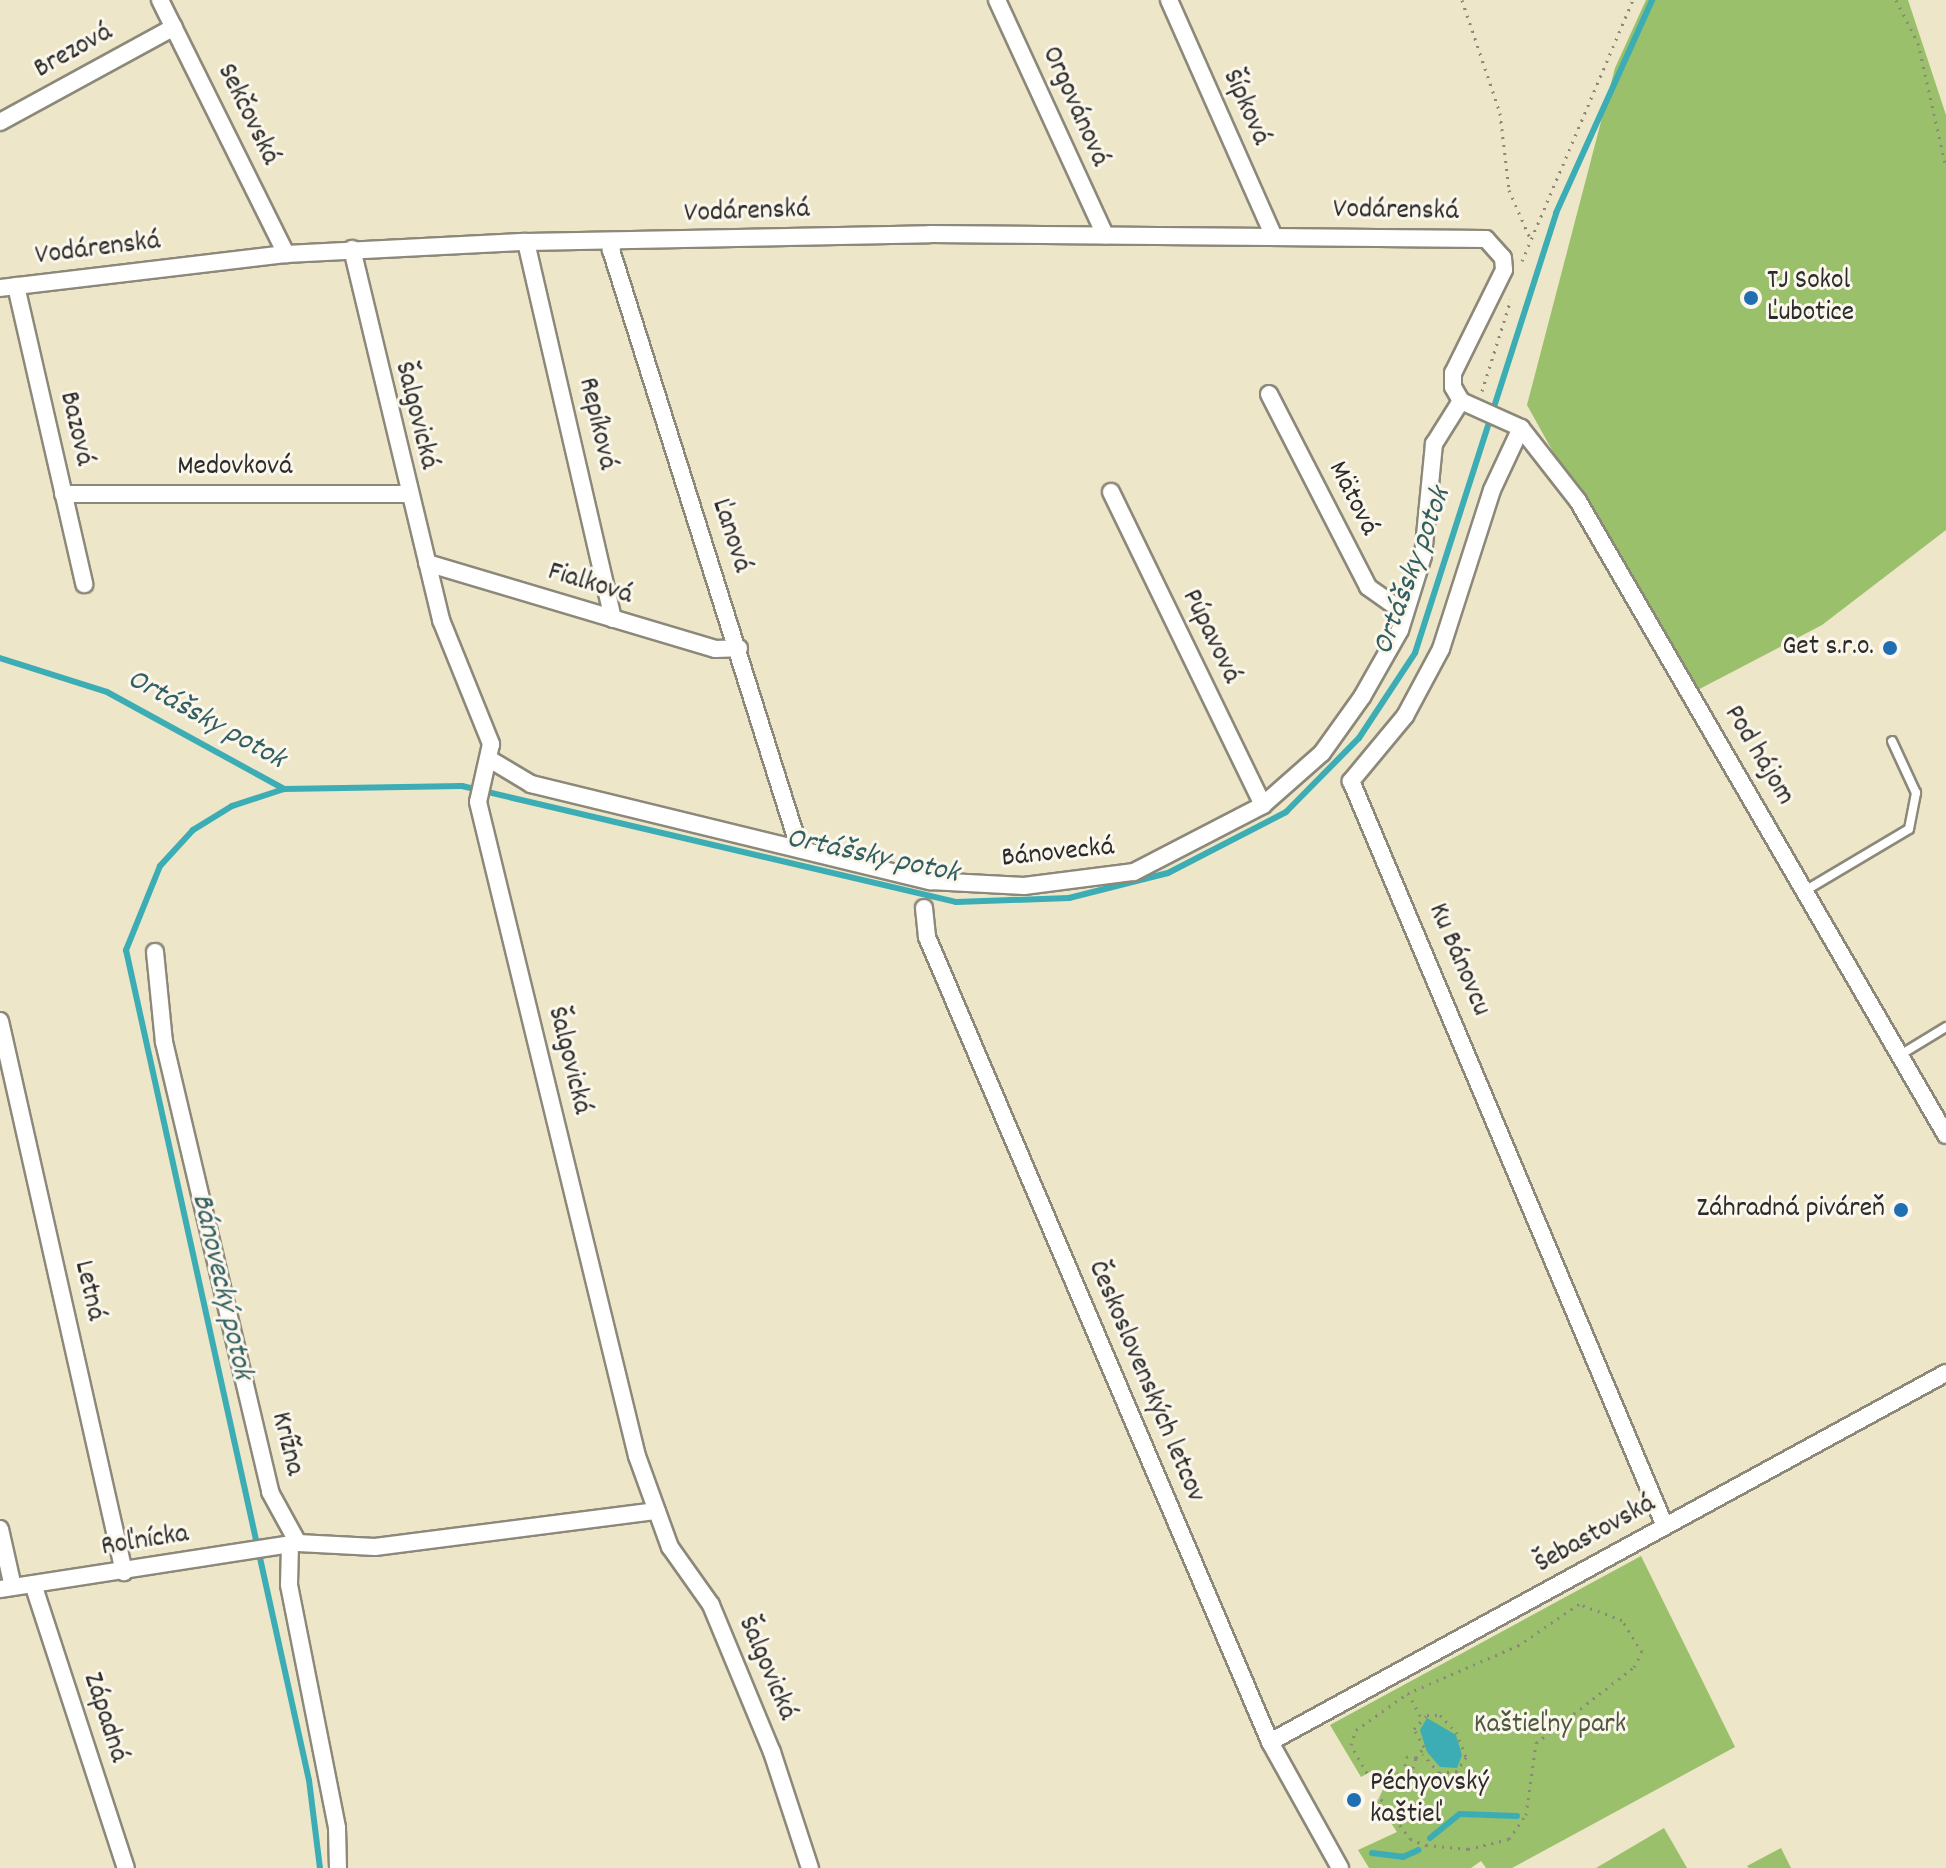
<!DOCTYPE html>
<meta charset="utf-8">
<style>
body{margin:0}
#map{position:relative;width:1946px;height:1868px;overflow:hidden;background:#ede6c8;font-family:Dekko,sans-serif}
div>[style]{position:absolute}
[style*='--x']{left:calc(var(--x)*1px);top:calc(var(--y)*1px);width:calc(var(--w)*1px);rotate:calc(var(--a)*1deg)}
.green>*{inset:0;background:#9bc06b}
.water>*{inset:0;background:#3cadb4}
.stream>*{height:6px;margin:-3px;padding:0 3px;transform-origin:3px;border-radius:3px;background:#3cadb4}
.path>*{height:3px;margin-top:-1.5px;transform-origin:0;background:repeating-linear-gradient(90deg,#8c887a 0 2px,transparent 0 8px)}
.roads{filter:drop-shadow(2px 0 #8c887a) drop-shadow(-2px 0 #8c887a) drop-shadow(0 2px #8c887a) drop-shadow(0 -2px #8c887a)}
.lane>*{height:8px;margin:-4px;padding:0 4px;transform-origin:4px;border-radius:4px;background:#fff}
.street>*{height:16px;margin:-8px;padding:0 8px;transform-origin:8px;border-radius:8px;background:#fff}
.dots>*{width:22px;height:22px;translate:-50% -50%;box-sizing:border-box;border:4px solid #fbf7ec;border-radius:50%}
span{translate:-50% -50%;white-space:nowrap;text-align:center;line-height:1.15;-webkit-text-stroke:6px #fbf7ec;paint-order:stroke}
.street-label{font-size:28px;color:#2b2b2b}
.poi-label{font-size:28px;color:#2b2b2b}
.left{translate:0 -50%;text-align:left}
.right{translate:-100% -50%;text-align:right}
.park-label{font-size:28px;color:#4d583e}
.water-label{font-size:30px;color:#325f62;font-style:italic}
</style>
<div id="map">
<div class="green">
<div style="clip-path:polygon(1646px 0,1908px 0,1946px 115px,1946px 530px,1822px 625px,1688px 695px,1527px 405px,1615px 68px)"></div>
<div style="clip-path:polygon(1641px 1556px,1735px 1747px,1512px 1868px,1486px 1868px,1481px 1861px,1471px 1868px,1369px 1868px,1358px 1850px,1397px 1832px,1377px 1802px,1385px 1785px,1370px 1772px,1361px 1777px,1330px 1725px)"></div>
<div style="clip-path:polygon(1664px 1828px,1687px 1868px,1596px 1868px)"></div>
<div style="clip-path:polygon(1781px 1848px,1791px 1868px,1749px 1868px,1747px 1866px)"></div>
</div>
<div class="water">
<div style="clip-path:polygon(1427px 1718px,1456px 1735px,1462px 1755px,1457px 1768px,1440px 1767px,1427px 1752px,1420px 1730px)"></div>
</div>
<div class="stream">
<div style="--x:0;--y:658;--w:112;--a:17.6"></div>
<div style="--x:107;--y:692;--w:202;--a:28.7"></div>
<div style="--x:284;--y:789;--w:178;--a:-1"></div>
<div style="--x:462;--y:786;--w:507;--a:13.21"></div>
<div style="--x:956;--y:902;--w:113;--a:-2"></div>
<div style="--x:1069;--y:898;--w:102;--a:-14.2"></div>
<div style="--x:1168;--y:873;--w:133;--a:-27.3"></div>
<div style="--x:1286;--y:812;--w:104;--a:-45.4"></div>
<div style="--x:1359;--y:738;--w:102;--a:-56.6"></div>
<div style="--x:1415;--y:653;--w:462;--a:-72.2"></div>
<div style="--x:1556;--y:213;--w:234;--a:-65.7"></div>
<div style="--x:284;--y:789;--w:55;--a:161.9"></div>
<div style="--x:232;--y:806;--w:46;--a:148.4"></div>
<div style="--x:193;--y:830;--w:49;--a:132.5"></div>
<div style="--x:160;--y:866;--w:91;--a:112"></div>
<div style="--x:126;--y:950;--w:850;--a:77.57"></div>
<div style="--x:309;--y:1780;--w:89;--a:82.9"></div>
<div style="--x:1430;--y:1838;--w:38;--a:-39"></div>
<div style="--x:1460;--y:1814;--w:57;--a:2"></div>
<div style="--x:1372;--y:1853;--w:31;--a:7"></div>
<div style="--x:1403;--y:1857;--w:17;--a:-24"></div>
</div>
<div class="path">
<div style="--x:1462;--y:0;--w:119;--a:71.4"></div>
<div style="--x:1500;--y:113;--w:78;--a:83.3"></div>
<div style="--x:1509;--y:190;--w:52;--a:66.4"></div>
<div style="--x:1896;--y:0;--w:48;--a:62.9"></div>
<div style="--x:1918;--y:43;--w:127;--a:77.3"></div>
<div style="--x:1522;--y:261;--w:284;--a:-67"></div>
<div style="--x:1482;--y:391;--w:96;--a:-72.5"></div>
<div style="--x:1416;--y:1758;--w:14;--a:-54"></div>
<div style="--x:1424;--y:1747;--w:21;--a:-119"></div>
<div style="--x:1414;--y:1729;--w:19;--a:-47"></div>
<div style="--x:1427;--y:1715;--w:13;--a:0"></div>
<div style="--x:1440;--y:1715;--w:23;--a:47"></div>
<div style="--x:1456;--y:1732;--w:27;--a:68"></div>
<div style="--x:1466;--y:1757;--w:17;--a:123"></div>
<div style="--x:1457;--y:1771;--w:18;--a:174"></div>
<div style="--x:1439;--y:1773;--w:25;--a:-130"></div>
<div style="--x:1367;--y:1773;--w:32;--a:-120"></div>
<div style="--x:1351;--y:1745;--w:16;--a:-72"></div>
<div style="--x:1356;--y:1730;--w:64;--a:-35.4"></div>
<div style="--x:1408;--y:1693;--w:27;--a:62"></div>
<div style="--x:1382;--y:1780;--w:33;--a:-21"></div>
<div style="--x:1413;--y:1768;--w:10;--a:-73"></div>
<div style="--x:1416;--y:1758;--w:9;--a:-167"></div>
<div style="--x:1407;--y:1756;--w:10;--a:101"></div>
<div style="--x:1381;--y:1799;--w:49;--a:54.1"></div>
<div style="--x:1410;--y:1839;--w:17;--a:21"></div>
<div style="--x:1426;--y:1845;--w:42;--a:5.4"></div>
<div style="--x:1468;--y:1849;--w:42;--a:-13.7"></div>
<div style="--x:1509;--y:1839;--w:29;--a:-55"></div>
<div style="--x:1526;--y:1815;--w:73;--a:-82.1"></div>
<div style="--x:1536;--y:1743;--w:124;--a:-37.8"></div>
<div style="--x:1634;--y:1667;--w:17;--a:-62"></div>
<div style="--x:1642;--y:1652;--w:38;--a:-122"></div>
<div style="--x:1622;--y:1620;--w:46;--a:-159.6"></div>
<div style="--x:1579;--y:1604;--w:73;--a:145.7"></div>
<div style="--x:1519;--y:1645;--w:121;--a:156.6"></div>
</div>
<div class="roads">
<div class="lane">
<div style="--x:1808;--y:889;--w:117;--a:-30.7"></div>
<div style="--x:1909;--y:829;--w:37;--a:-79"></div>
<div style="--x:1916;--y:793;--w:57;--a:-114.8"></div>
<div style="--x:1900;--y:1055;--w:54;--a:-31.3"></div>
</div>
<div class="street">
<div style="--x:160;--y:0;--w:284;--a:63.6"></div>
<div style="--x:997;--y:0;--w:259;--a:65.3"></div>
<div style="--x:1169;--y:0;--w:259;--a:66.1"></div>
<div style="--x:0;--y:122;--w:198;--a:-28.6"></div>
<div style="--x:526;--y:242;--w:387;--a:77"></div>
<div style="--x:614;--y:242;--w:9;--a:111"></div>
<div style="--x:611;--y:250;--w:626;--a:72.52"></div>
<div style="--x:352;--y:249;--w:382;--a:76.5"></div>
<div style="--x:441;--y:620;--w:134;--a:68"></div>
<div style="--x:491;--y:744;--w:59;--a:102.6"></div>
<div style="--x:478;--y:802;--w:673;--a:76.34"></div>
<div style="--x:637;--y:1456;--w:97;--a:70.1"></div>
<div style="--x:670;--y:1547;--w:71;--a:54.7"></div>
<div style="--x:711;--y:1605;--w:159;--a:67.5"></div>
<div style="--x:772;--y:1752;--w:122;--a:71.9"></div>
<div style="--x:16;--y:286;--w:306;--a:77.1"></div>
<div style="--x:0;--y:288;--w:288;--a:-6.8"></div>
<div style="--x:286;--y:254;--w:240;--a:-2.9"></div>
<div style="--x:526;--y:242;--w:404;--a:-1.1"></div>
<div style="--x:930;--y:234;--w:556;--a:0.52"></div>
<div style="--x:1486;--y:239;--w:25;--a:48"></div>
<div style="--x:1503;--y:258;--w:12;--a:85"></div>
<div style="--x:1504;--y:270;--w:115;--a:116.3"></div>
<div style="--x:1453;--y:373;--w:14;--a:90"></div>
<div style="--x:1453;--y:387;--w:16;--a:60"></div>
<div style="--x:1461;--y:401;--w:66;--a:24.2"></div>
<div style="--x:1521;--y:428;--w:93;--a:52"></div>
<div style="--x:1578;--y:501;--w:733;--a:59.87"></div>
<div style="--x:1269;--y:394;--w:217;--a:62.8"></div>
<div style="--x:1368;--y:587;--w:45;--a:35.1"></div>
<div style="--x:1521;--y:428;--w:68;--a:115.1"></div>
<div style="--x:1492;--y:490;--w:167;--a:107.8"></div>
<div style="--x:1441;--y:649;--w:76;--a:118.2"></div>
<div style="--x:1405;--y:716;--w:85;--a:129.7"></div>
<div style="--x:1351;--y:781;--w:808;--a:67.15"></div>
<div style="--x:1111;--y:492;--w:348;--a:64.1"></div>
<div style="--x:63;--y:494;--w:344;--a:0"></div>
<div style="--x:427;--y:563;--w:301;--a:16.6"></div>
<div style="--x:715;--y:649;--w:24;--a:-2"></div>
<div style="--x:491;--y:760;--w:47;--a:31"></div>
<div style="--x:531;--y:784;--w:411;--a:13.7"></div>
<div style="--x:930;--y:881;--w:94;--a:3"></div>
<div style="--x:1024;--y:886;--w:111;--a:-7.3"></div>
<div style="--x:1134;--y:872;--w:145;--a:-27.4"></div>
<div style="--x:1263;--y:805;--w:79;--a:-41.4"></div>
<div style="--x:1322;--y:753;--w:69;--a:-54.5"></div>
<div style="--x:1362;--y:697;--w:77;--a:-60.4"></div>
<div style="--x:1400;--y:630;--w:77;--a:-72.7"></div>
<div style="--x:1423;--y:556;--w:113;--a:-84.4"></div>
<div style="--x:1434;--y:444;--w:51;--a:-57.9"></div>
<div style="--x:924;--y:908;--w:29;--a:84"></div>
<div style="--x:927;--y:937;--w:875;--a:66.92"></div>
<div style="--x:1270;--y:1742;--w:144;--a:60.9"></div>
<div style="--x:155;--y:952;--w:90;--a:84.3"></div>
<div style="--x:164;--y:1042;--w:462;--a:76.7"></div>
<div style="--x:270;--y:1492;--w:58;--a:61.2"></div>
<div style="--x:298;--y:1543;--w:77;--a:3"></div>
<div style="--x:375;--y:1547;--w:284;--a:-7.3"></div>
<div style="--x:0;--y:1021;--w:565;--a:77.32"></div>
<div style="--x:0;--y:1529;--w:59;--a:77.4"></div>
<div style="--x:290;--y:1544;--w:41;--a:91.4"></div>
<div style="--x:289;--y:1585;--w:248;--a:78.8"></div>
<div style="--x:337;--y:1828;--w:40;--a:88.6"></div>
<div style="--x:33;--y:1584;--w:299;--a:71.9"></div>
<div style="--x:0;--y:1589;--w:302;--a:-8.8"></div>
<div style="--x:1270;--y:1742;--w:770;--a:-28.63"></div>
</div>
</div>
<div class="dots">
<div style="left:1751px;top:298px;background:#1f6fb2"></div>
<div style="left:1890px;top:648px;background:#1f6fb2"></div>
<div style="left:1901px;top:1210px;background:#1f6fb2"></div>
<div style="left:1354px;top:1800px;background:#1f6fb2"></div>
</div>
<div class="street-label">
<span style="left:74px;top:52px;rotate:-29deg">Brezová</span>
<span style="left:1074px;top:107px;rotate:66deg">Orgovánová</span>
<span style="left:1245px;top:108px;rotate:66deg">Šípková</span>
<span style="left:247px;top:115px;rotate:64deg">Sekčovská</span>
<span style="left:1396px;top:212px;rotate:1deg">Vodárenská</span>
<span style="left:747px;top:213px;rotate:-2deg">Vodárenská</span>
<span style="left:98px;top:250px;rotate:-7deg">Vodárenská</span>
<span style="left:415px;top:416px;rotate:76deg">Šalgovická</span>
<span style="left:596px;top:424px;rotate:77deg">Repíková</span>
<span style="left:75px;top:429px;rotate:77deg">Bazová</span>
<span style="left:235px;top:468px">Medovková</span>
<span style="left:1352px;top:499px;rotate:63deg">Mätová</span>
<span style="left:730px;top:536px;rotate:72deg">Ľanová</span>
<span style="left:590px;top:585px;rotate:17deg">Fialková</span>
<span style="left:1210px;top:637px;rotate:64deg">Púpavová</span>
<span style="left:1758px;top:756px;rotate:59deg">Pod hájom</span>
<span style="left:1058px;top:854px;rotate:-6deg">Bánovecká</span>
<span style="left:1458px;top:960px;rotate:67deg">Ku Bánovcu</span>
<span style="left:568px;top:1061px;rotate:76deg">Šalgovická</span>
<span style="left:88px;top:1291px;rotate:77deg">Letná</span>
<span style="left:1145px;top:1382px;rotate:67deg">Československých letcov</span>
<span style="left:286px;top:1444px;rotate:76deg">Krížna</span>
<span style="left:1596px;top:1535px;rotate:-29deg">Šebastovská</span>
<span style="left:145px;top:1542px;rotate:-9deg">Roľnícka</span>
<span style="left:766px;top:1669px;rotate:67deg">Šalgovická</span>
<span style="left:104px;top:1718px;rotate:72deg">Západná</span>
</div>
<div class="poi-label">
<span class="left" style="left:1767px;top:298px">TJ Sokol<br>Ľubotice</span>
<span class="right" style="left:1874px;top:648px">Get s.r.o.</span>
<span class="right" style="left:1885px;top:1210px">Záhradná piváreň</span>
<span class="left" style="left:1370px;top:1800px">Péchyovský<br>kaštieľ</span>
</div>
<div class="park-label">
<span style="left:1550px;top:1726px">Kaštieľny park</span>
</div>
<div class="water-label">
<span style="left:1414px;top:572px;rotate:-70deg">Ortášsky potok</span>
<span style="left:205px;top:721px;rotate:29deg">Ortášsky potok</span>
<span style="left:872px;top:858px;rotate:12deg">Ortášsky potok</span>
<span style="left:220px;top:1287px;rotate:77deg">Bánovecký potok</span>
</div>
</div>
